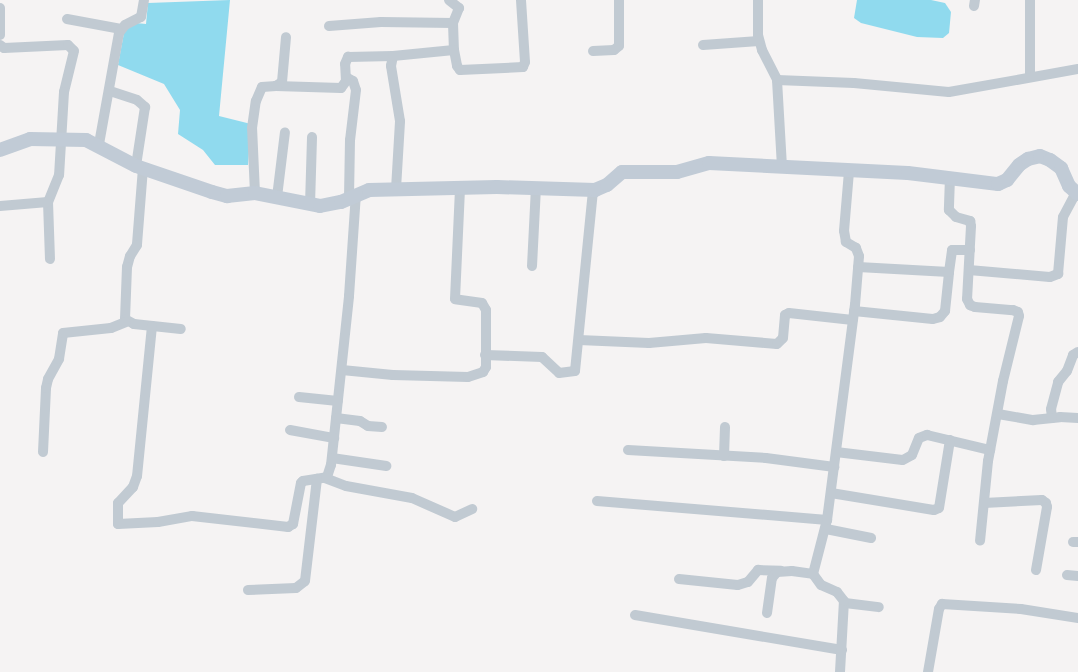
<!DOCTYPE html>
<style>
body{margin:0}
#map{position:relative;width:1078px;height:672px;overflow:hidden;background:#f5f3f3;font-family:Overpass,sans-serif}
div>[style]{position:absolute}
[style*='--x']{left:calc(var(--x)*1px);top:calc(var(--y)*1px);width:calc(var(--w)*1px);rotate:calc(var(--a)*1deg)}
.water>*{inset:0;background:#90daee}
.street>*{height:10px;margin:-5px;padding:0 5px;transform-origin:5px;border-radius:5px;background:#c1cad2}
.secondary>*{height:14px;margin:-7px;padding:0 7px;transform-origin:7px;border-radius:7px;background:#c1cbd6}
span{translate:-50% -50%;white-space:nowrap;text-align:center;line-height:1.15;-webkit-text-stroke:3px #fff;paint-order:stroke}
</style>
<div id="map">
<div class="water">
<div style="clip-path:polygon(230px 0,219px 116px,251px 124px,248px 165px,215px 165px,203px 150px,178px 134px,180px 110px,164px 84px,118px 65px,126px 22px,146px 24px,148px 3px)"></div>
<div style="clip-path:polygon(857px 0,931px 0,945px 3px,951px 12px,949px 33px,943px 38px,917px 37px,861px 23px,854px 18px)"></div>
</div>
<div class="street">
<div style="--x:449;--y:0;--w:13;--a:39"></div>
<div style="--x:459;--y:8;--w:16;--a:112"></div>
<div style="--x:453;--y:23;--w:27;--a:88"></div>
<div style="--x:758;--y:0;--w:35;--a:90"></div>
<div style="--x:758;--y:35;--w:16;--a:75"></div>
<div style="--x:762;--y:50;--w:34;--a:63"></div>
<div style="--x:777;--y:80;--w:87;--a:86.7"></div>
<div style="--x:1030;--y:0;--w:77;--a:90"></div>
<div style="--x:974;--y:6;--w:6;--a:-81"></div>
<div style="--x:0;--y:8;--w:27;--a:90"></div>
<div style="--x:67;--y:19;--w:55;--a:10.5"></div>
<div style="--x:329;--y:26;--w:52;--a:-4.4"></div>
<div style="--x:381;--y:22;--w:72;--a:0.8"></div>
<div style="--x:0;--y:45;--w:5;--a:37"></div>
<div style="--x:4;--y:48;--w:64;--a:-2.7"></div>
<div style="--x:68;--y:45;--w:8;--a:45"></div>
<div style="--x:74;--y:51;--w:42;--a:103.7"></div>
<div style="--x:64;--y:92;--w:83;--a:93.4"></div>
<div style="--x:59;--y:175;--w:29;--a:112"></div>
<div style="--x:48;--y:202;--w:57;--a:88"></div>
<div style="--x:703;--y:45;--w:56;--a:-4.1"></div>
<div style="--x:593;--y:51;--w:21;--a:-3"></div>
<div style="--x:614;--y:50;--w:6;--a:-39"></div>
<div style="--x:619;--y:46;--w:46;--a:-90"></div>
<div style="--x:346;--y:77;--w:8;--a:30"></div>
<div style="--x:353;--y:81;--w:9;--a:72"></div>
<div style="--x:356;--y:90;--w:50;--a:96.8"></div>
<div style="--x:350;--y:140;--w:59;--a:91"></div>
<div style="--x:777;--y:80;--w:77;--a:2.2"></div>
<div style="--x:854;--y:83;--w:95;--a:5.4"></div>
<div style="--x:949;--y:92;--w:131;--a:-10.1"></div>
<div style="--x:276;--y:86;--w:65;--a:1.8"></div>
<div style="--x:341;--y:88;--w:9;--a:-54"></div>
<div style="--x:346;--y:81;--w:17;--a:-93"></div>
<div style="--x:345;--y:64;--w:8;--a:-67"></div>
<div style="--x:348;--y:57;--w:45;--a:-1.3"></div>
<div style="--x:110;--y:91;--w:28;--a:18"></div>
<div style="--x:137;--y:100;--w:11;--a:41"></div>
<div style="--x:145;--y:107;--w:60;--a:98.7"></div>
<div style="--x:99;--y:144;--w:113;--a:-79.8"></div>
<div style="--x:119;--y:33;--w:10;--a:-53"></div>
<div style="--x:125;--y:25;--w:18;--a:-27"></div>
<div style="--x:141;--y:17;--w:17;--a:-80"></div>
<div style="--x:143;--y:168;--w:77;--a:94.5"></div>
<div style="--x:137;--y:245;--w:13;--a:122"></div>
<div style="--x:130;--y:256;--w:11;--a:105"></div>
<div style="--x:127;--y:267;--w:52;--a:92.2"></div>
<div style="--x:125;--y:319;--w:10;--a:29"></div>
<div style="--x:134;--y:324;--w:47;--a:6.1"></div>
<div style="--x:950;--y:177;--w:33;--a:92"></div>
<div style="--x:949;--y:210;--w:10;--a:45"></div>
<div style="--x:956;--y:217;--w:15;--a:16"></div>
<div style="--x:970;--y:221;--w:5;--a:79"></div>
<div style="--x:971;--y:226;--w:73;--a:93.1"></div>
<div style="--x:967;--y:299;--w:7;--a:63"></div>
<div style="--x:970;--y:305;--w:5;--a:22"></div>
<div style="--x:975;--y:307;--w:38;--a:5"></div>
<div style="--x:1013;--y:310;--w:5;--a:22"></div>
<div style="--x:1018;--y:312;--w:4;--a:76"></div>
<div style="--x:1019;--y:316;--w:67;--a:103.8"></div>
<div style="--x:1003;--y:381;--w:81;--a:100.6"></div>
<div style="--x:988;--y:461;--w:80;--a:95.7"></div>
<div style="--x:396;--y:189;--w:68;--a:-86.6"></div>
<div style="--x:400;--y:121;--w:56;--a:-99.3"></div>
<div style="--x:391;--y:66;--w:10;--a:-79"></div>
<div style="--x:393;--y:56;--w:61;--a:-5.6"></div>
<div style="--x:454;--y:50;--w:16;--a:79"></div>
<div style="--x:457;--y:66;--w:5;--a:53"></div>
<div style="--x:460;--y:70;--w:63;--a:-2.7"></div>
<div style="--x:523;--y:67;--w:5;--a:-68"></div>
<div style="--x:525;--y:62;--w:62;--a:-93.7"></div>
<div style="--x:255;--y:193;--w:65;--a:-92.6"></div>
<div style="--x:252;--y:128;--w:27;--a:-82"></div>
<div style="--x:256;--y:101;--w:15;--a:-67"></div>
<div style="--x:262;--y:87;--w:14;--a:-4"></div>
<div style="--x:276;--y:86;--w:7;--a:-34"></div>
<div style="--x:282;--y:82;--w:45;--a:-84.9"></div>
<div style="--x:277;--y:197;--w:65;--a:-83"></div>
<div style="--x:310;--y:205;--w:68;--a:-88.3"></div>
<div style="--x:0;--y:206;--w:48;--a:-4.8"></div>
<div style="--x:532;--y:266;--w:79;--a:-87.1"></div>
<div style="--x:969;--y:270;--w:81;--a:4.9"></div>
<div style="--x:1050;--y:277;--w:9;--a:-21"></div>
<div style="--x:1058;--y:274;--w:57;--a:-85"></div>
<div style="--x:1063;--y:217;--w:27;--a:-62"></div>
<div style="--x:949;--y:272;--w:22;--a:-82"></div>
<div style="--x:952;--y:250;--w:18;--a:0"></div>
<div style="--x:854;--y:311;--w:79;--a:5.8"></div>
<div style="--x:933;--y:319;--w:7;--a:-16"></div>
<div style="--x:940;--y:317;--w:8;--a:-50"></div>
<div style="--x:945;--y:311;--w:39;--a:-84"></div>
<div style="--x:949;--y:272;--w:91;--a:-176.9"></div>
<div style="--x:152;--y:326;--w:151;--a:95.7"></div>
<div style="--x:137;--y:476;--w:12;--a:110"></div>
<div style="--x:133;--y:487;--w:22;--a:133"></div>
<div style="--x:118;--y:503;--w:21;--a:90"></div>
<div style="--x:118;--y:524;--w:40;--a:-2.9"></div>
<div style="--x:158;--y:522;--w:35;--a:-10"></div>
<div style="--x:192;--y:516;--w:97;--a:6.5"></div>
<div style="--x:288;--y:527;--w:6;--a:-31"></div>
<div style="--x:293;--y:524;--w:42;--a:-79"></div>
<div style="--x:301;--y:483;--w:3;--a:-45"></div>
<div style="--x:303;--y:481;--w:24;--a:-9"></div>
<div style="--x:327;--y:477;--w:13;--a:-72"></div>
<div style="--x:331;--y:465;--w:170;--a:-83.9"></div>
<div style="--x:349;--y:296;--w:102;--a:-86.1"></div>
<div style="--x:579;--y:340;--w:70;--a:2.5"></div>
<div style="--x:649;--y:343;--w:57;--a:-5"></div>
<div style="--x:706;--y:338;--w:71;--a:4.8"></div>
<div style="--x:777;--y:344;--w:8;--a:-45"></div>
<div style="--x:783;--y:338;--w:23;--a:-85"></div>
<div style="--x:785;--y:315;--w:4;--a:-27"></div>
<div style="--x:789;--y:313;--w:64;--a:6.2"></div>
<div style="--x:485;--y:355;--w:57;--a:2"></div>
<div style="--x:542;--y:357;--w:23;--a:43"></div>
<div style="--x:559;--y:373;--w:16;--a:-7"></div>
<div style="--x:575;--y:371;--w:182;--a:-84.3"></div>
<div style="--x:342;--y:370;--w:51;--a:5.6"></div>
<div style="--x:393;--y:375;--w:75;--a:1.5"></div>
<div style="--x:468;--y:377;--w:16;--a:-18"></div>
<div style="--x:483;--y:372;--w:6;--a:-59"></div>
<div style="--x:486;--y:367;--w:57;--a:-90"></div>
<div style="--x:486;--y:310;--w:8;--a:-120"></div>
<div style="--x:482;--y:303;--w:27;--a:-172"></div>
<div style="--x:455;--y:299;--w:112;--a:-87.4"></div>
<div style="--x:299;--y:397;--w:39;--a:6"></div>
<div style="--x:998;--y:414;--w:36;--a:10"></div>
<div style="--x:1033;--y:420;--w:27;--a:-6"></div>
<div style="--x:1060;--y:417;--w:18;--a:3"></div>
<div style="--x:336;--y:418;--w:24;--a:7"></div>
<div style="--x:360;--y:421;--w:9;--a:32"></div>
<div style="--x:368;--y:426;--w:14;--a:4"></div>
<div style="--x:1052;--y:418;--w:9;--a:-96"></div>
<div style="--x:1051;--y:409;--w:28;--a:-75"></div>
<div style="--x:1058;--y:382;--w:14;--a:-51"></div>
<div style="--x:1067;--y:371;--w:17;--a:-69"></div>
<div style="--x:1073;--y:355;--w:6;--a:-31"></div>
<div style="--x:290;--y:430;--w:45;--a:10.3"></div>
<div style="--x:628;--y:450;--w:138;--a:3.3"></div>
<div style="--x:766;--y:458;--w:69;--a:7.5"></div>
<div style="--x:43;--y:452;--w:64;--a:-87.3"></div>
<div style="--x:46;--y:388;--w:9;--a:-77"></div>
<div style="--x:48;--y:379;--w:23;--a:-61"></div>
<div style="--x:59;--y:359;--w:26;--a:-81"></div>
<div style="--x:63;--y:333;--w:48;--a:-5.9"></div>
<div style="--x:111;--y:328;--w:16;--a:-22"></div>
<div style="--x:836;--y:452;--w:67;--a:6.8"></div>
<div style="--x:903;--y:460;--w:10;--a:-29"></div>
<div style="--x:912;--y:455;--w:18;--a:-68"></div>
<div style="--x:919;--y:438;--w:9;--a:-21"></div>
<div style="--x:927;--y:435;--w:65;--a:13.4"></div>
<div style="--x:724;--y:456;--w:29;--a:-88"></div>
<div style="--x:332;--y:458;--w:55;--a:8.4"></div>
<div style="--x:325;--y:478;--w:22;--a:21"></div>
<div style="--x:346;--y:486;--w:67;--a:10.3"></div>
<div style="--x:412;--y:498;--w:47;--a:23.8"></div>
<div style="--x:455;--y:517;--w:19;--a:-25"></div>
<div style="--x:831;--y:493;--w:104;--a:9.4"></div>
<div style="--x:934;--y:510;--w:5;--a:-22"></div>
<div style="--x:939;--y:508;--w:69;--a:-80.8"></div>
<div style="--x:597;--y:501;--w:231;--a:4.7"></div>
<div style="--x:984;--y:503;--w:58;--a:-3"></div>
<div style="--x:1042;--y:500;--w:5;--a:37"></div>
<div style="--x:1046;--y:503;--w:4;--a:76"></div>
<div style="--x:1047;--y:507;--w:64;--a:99.9"></div>
<div style="--x:826;--y:529;--w:46;--a:11.3"></div>
<div style="--x:1073;--y:542;--w:5;--a:0"></div>
<div style="--x:1067;--y:575;--w:11;--a:5"></div>
<div style="--x:679;--y:579;--w:59;--a:5.8"></div>
<div style="--x:738;--y:585;--w:10;--a:-17"></div>
<div style="--x:748;--y:582;--w:16;--a:-50"></div>
<div style="--x:758;--y:570;--w:23;--a:2"></div>
<div style="--x:248;--y:590;--w:48;--a:-2.4"></div>
<div style="--x:296;--y:588;--w:11;--a:-38"></div>
<div style="--x:305;--y:581;--w:103;--a:-83.3"></div>
<div style="--x:845;--y:603;--w:34;--a:7"></div>
<div style="--x:767;--y:613;--w:35;--a:-82"></div>
<div style="--x:772;--y:578;--w:8;--a:-50"></div>
<div style="--x:777;--y:572;--w:15;--a:-4"></div>
<div style="--x:792;--y:571;--w:21;--a:8"></div>
<div style="--x:635;--y:615;--w:210;--a:9.6"></div>
<div style="--x:840;--y:672;--w:71;--a:-86.8"></div>
<div style="--x:844;--y:601;--w:11;--a:-128"></div>
<div style="--x:837;--y:592;--w:17;--a:-156"></div>
<div style="--x:821;--y:585;--w:14;--a:-126"></div>
<div style="--x:813;--y:574;--w:56;--a:-75.5"></div>
<div style="--x:827;--y:520;--w:217;--a:-82.6"></div>
<div style="--x:855;--y:305;--w:49;--a:-85.3"></div>
<div style="--x:859;--y:256;--w:9;--a:-111"></div>
<div style="--x:856;--y:248;--w:12;--a:-149"></div>
<div style="--x:846;--y:242;--w:11;--a:-100"></div>
<div style="--x:844;--y:231;--w:60;--a:-85.2"></div>
<div style="--x:928;--y:672;--w:64;--a:-80.1"></div>
<div style="--x:939;--y:609;--w:6;--a:-59"></div>
<div style="--x:942;--y:604;--w:79;--a:3.6"></div>
<div style="--x:1021;--y:609;--w:58;--a:9"></div>
</div>
<div class="secondary">
<div style="--x:0;--y:150;--w:32;--a:-20"></div>
<div style="--x:30;--y:139;--w:56;--a:1"></div>
<div style="--x:86;--y:140;--w:56;--a:27.5"></div>
<div style="--x:136;--y:166;--w:80;--a:18.9"></div>
<div style="--x:212;--y:192;--w:16;--a:15"></div>
<div style="--x:227;--y:196;--w:28;--a:-6"></div>
<div style="--x:255;--y:193;--w:66;--a:11.3"></div>
<div style="--x:320;--y:206;--w:21;--a:-11"></div>
<div style="--x:341;--y:202;--w:30;--a:-23"></div>
<div style="--x:369;--y:190;--w:128;--a:-1.3"></div>
<div style="--x:497;--y:187;--w:98;--a:1.8"></div>
<div style="--x:595;--y:190;--w:13;--a:-23"></div>
<div style="--x:607;--y:185;--w:20;--a:-41"></div>
<div style="--x:622;--y:172;--w:55;--a:0"></div>
<div style="--x:677;--y:172;--w:33;--a:-16"></div>
<div style="--x:709;--y:163;--w:199;--a:2.9"></div>
<div style="--x:908;--y:173;--w:91;--a:7"></div>
<div style="--x:998;--y:184;--w:10;--a:-24"></div>
<div style="--x:1007;--y:180;--w:19;--a:-51"></div>
<div style="--x:1019;--y:165;--w:11;--a:-34"></div>
<div style="--x:1028;--y:159;--w:12;--a:-14"></div>
<div style="--x:1040;--y:156;--w:11;--a:22"></div>
<div style="--x:1050;--y:160;--w:14;--a:36"></div>
<div style="--x:1061;--y:168;--w:20;--a:66"></div>
<div style="--x:1069;--y:186;--w:12;--a:42"></div>
</div>
</div>
